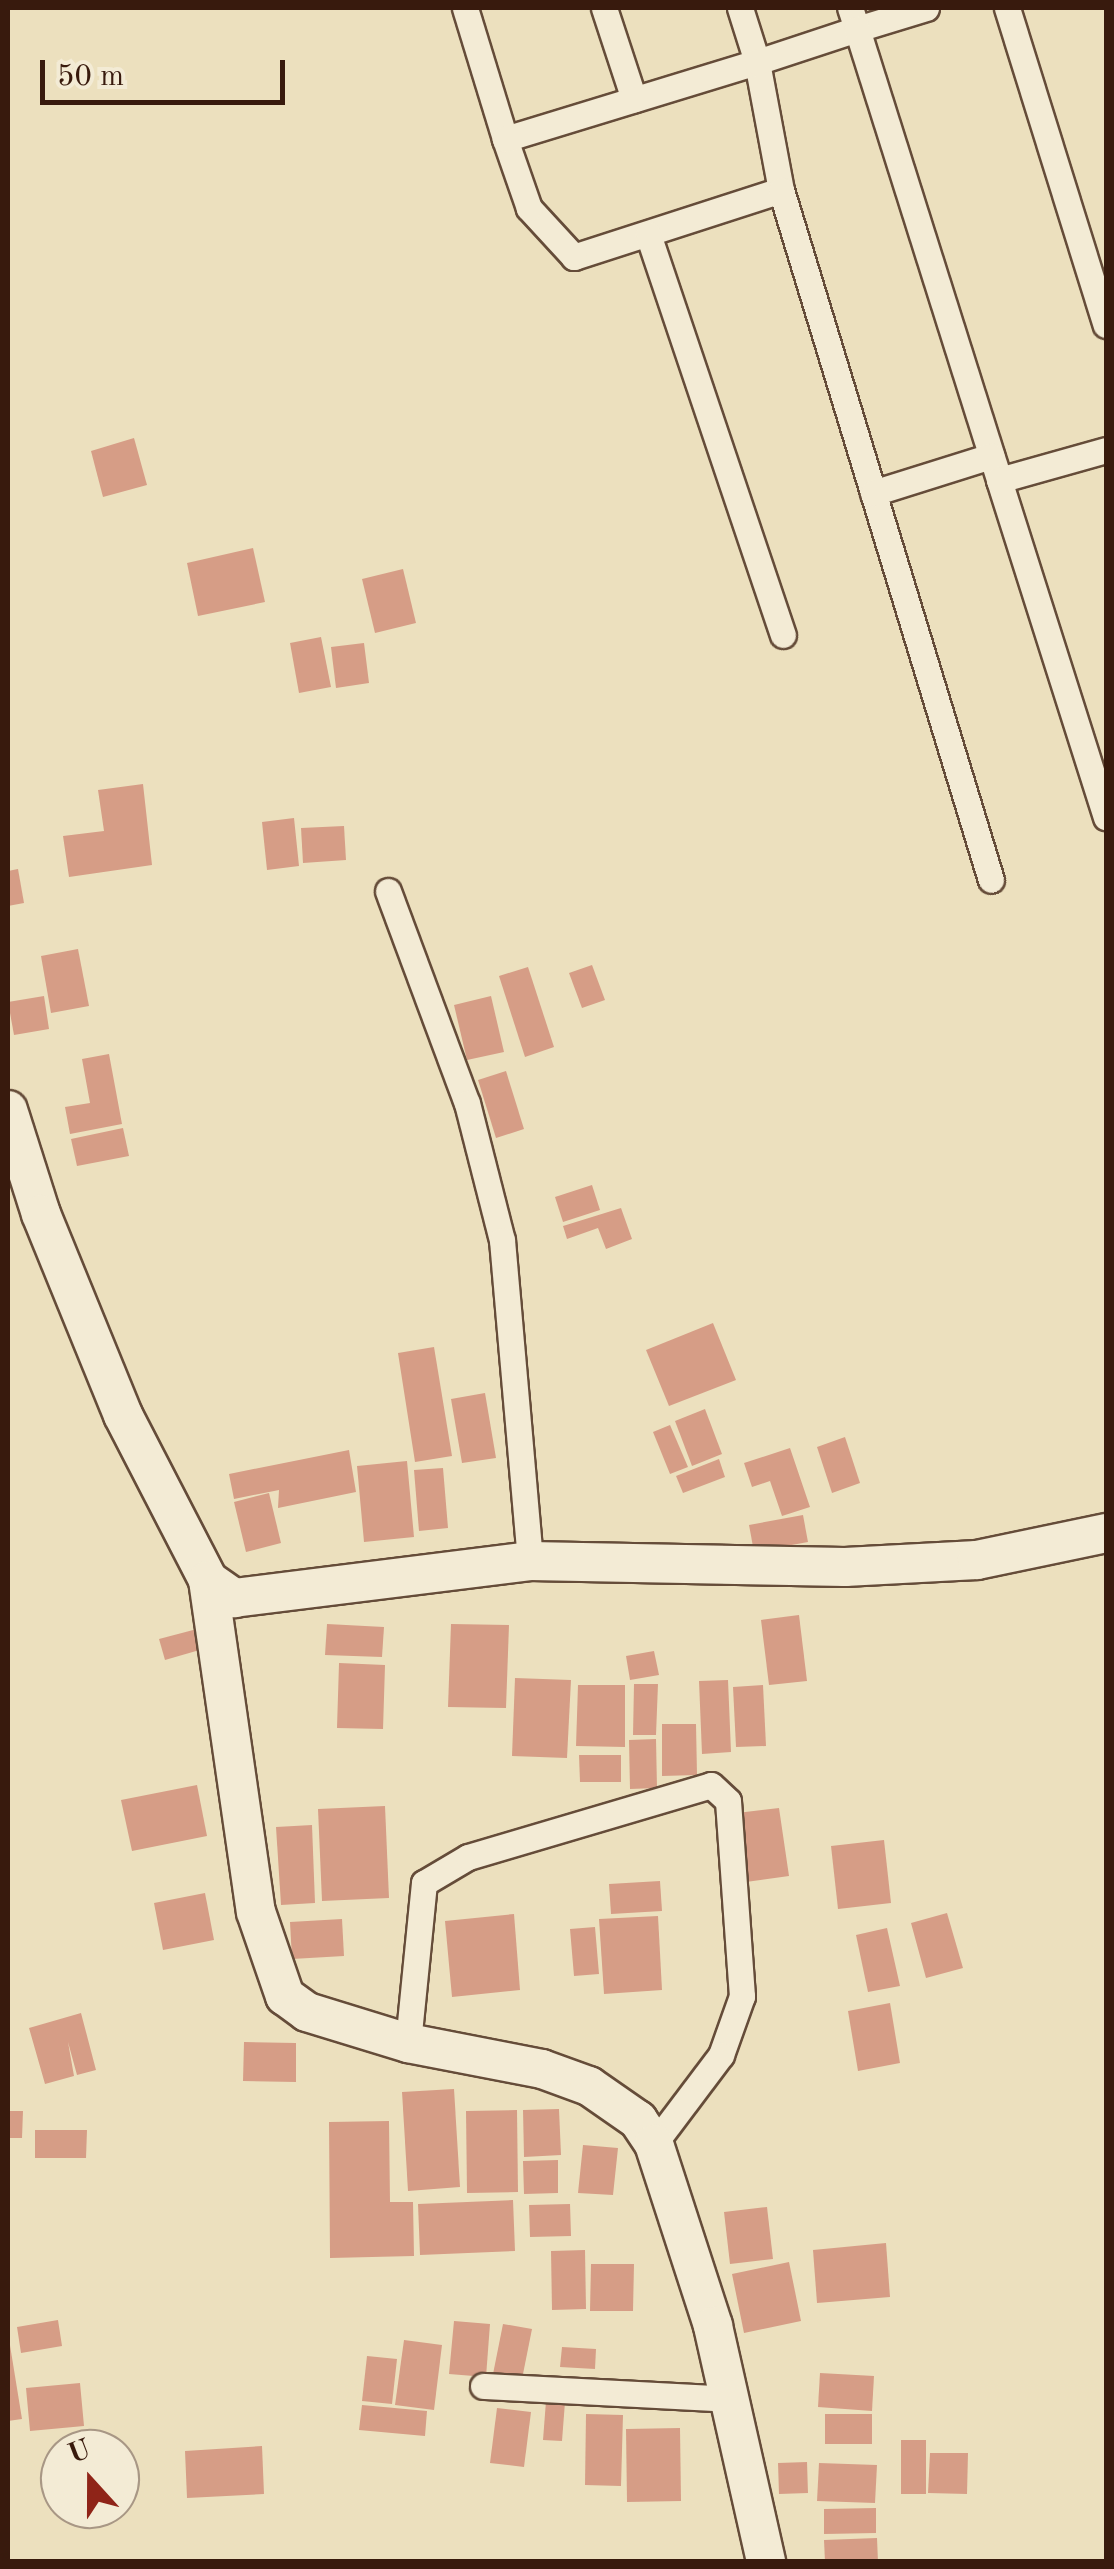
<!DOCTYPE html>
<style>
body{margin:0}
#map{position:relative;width:1114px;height:2569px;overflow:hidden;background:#ece0be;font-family:"Old Standard TT",serif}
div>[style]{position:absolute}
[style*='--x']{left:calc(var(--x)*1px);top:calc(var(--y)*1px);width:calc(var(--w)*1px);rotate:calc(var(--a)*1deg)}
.building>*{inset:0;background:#d69d86}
.roads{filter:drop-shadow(2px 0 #654c39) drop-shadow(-2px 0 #654c39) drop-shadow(0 2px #654c39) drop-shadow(0 -2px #654c39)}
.street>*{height:25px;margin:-12.5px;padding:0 12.5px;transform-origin:12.5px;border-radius:12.5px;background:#f3ebd5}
.secondary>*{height:38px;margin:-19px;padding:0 19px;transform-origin:19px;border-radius:19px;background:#f3ebd5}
span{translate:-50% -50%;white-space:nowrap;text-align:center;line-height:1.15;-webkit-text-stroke:8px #f3ebd5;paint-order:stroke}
.frame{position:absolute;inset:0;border:10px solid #381a0d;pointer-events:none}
.north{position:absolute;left:40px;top:2429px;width:100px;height:100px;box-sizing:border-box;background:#f3ebd5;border:2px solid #a89785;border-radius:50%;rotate:339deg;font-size:28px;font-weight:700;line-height:40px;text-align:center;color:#381a0d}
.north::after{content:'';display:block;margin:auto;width:35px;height:45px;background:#8f2418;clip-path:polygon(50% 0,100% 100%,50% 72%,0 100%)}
.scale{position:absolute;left:40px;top:60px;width:245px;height:45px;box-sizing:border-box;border:5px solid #381a0d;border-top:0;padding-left:12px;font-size:30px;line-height:35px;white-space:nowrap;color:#381a0d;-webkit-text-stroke:8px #f3ebd5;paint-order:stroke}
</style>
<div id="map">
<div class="building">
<div style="clip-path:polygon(134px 438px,147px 485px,103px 497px,91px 451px)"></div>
<div style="clip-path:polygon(253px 548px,265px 602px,198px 616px,187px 563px)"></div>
<div style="clip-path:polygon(403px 569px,416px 623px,375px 633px,362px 579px)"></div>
<div style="clip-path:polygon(321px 637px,331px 687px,299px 693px,290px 643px)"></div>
<div style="clip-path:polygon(364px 643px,369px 683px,336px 688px,331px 647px)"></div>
<div style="clip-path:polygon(143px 784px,152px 865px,69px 877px,63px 836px,104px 831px,98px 790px)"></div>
<div style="clip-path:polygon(294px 818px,299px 866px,267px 870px,262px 822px)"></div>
<div style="clip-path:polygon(344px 826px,346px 860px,303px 863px,301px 828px)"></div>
<div style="clip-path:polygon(18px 869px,24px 903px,8px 906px,8px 871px)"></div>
<div style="clip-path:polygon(78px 949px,89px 1006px,51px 1013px,41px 956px)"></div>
<div style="clip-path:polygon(592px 965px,605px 1000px,582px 1008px,569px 973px)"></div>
<div style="clip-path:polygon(528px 967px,554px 1047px,525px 1057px,499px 976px)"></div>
<div style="clip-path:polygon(44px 996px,49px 1029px,14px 1035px,8px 1002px)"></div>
<div style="clip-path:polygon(491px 996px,504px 1052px,467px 1060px,454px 1005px)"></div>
<div style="clip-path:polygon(109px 1054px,122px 1124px,70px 1134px,65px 1107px,90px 1103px,82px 1059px)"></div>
<div style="clip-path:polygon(506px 1071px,524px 1129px,496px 1138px,478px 1080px)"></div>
<div style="clip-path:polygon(123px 1128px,129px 1156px,77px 1166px,71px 1139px)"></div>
<div style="clip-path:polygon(592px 1185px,600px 1210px,563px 1222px,555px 1197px)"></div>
<div style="clip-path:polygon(621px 1208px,632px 1239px,606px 1249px,598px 1228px,567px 1239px,563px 1226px)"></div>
<div style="clip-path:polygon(713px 1323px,736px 1380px,669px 1406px,646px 1350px)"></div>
<div style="clip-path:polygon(434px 1347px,452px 1456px,415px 1462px,398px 1353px)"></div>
<div style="clip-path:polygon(485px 1393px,496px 1458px,462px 1463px,451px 1399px)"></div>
<div style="clip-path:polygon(705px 1409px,722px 1454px,692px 1466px,675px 1421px)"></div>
<div style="clip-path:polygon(670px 1425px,688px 1467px,670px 1474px,653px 1432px)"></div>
<div style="clip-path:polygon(845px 1437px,860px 1483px,832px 1493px,817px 1447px)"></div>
<div style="clip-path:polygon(790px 1448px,810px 1507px,782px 1516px,770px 1481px,752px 1487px,744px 1463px)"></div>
<div style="clip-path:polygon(349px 1450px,356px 1492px,278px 1508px,279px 1490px,234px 1499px,229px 1474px)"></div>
<div style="clip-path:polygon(719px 1459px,725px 1477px,683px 1493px,676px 1476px)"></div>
<div style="clip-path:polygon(407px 1461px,414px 1537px,364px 1542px,357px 1466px)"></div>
<div style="clip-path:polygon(443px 1468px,448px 1528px,419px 1531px,414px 1470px)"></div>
<div style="clip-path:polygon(269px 1493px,281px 1543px,246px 1552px,234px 1502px)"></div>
<div style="clip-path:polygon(803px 1515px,808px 1542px,754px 1552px,749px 1525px)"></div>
<div style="clip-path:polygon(799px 1615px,807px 1681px,769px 1685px,761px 1620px)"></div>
<div style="clip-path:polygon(327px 1624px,384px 1627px,382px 1657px,325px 1655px)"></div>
<div style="clip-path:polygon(451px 1624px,509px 1625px,506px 1708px,448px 1707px)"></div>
<div style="clip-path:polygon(197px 1629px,203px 1649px,165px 1660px,159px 1639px)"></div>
<div style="clip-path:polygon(654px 1651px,659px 1675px,630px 1680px,626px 1656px)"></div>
<div style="clip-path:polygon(339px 1663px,385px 1665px,383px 1729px,337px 1728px)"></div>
<div style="clip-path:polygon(515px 1678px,571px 1680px,567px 1758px,512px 1756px)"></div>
<div style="clip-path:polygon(728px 1680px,731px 1752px,702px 1754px,699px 1681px)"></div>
<div style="clip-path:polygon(634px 1684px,658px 1684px,656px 1735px,633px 1735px)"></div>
<div style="clip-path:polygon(578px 1685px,625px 1685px,625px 1747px,576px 1746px)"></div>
<div style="clip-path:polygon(763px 1685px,766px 1746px,736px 1747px,733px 1687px)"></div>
<div style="clip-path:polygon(662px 1724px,696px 1724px,697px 1775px,662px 1776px)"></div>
<div style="clip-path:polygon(656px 1739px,657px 1788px,630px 1789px,629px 1740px)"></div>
<div style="clip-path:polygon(579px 1755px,621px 1755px,621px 1782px,580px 1782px)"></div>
<div style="clip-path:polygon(197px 1785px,207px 1836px,132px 1851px,121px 1800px)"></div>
<div style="clip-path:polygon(385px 1806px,389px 1898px,322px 1901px,318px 1809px)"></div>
<div style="clip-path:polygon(779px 1808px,789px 1876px,746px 1882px,737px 1813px)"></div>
<div style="clip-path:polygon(312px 1825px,315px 1903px,281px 1905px,276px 1827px)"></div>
<div style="clip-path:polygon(884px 1840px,891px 1903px,838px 1909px,831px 1846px)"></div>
<div style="clip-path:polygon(660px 1881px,662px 1911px,611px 1914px,609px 1884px)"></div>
<div style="clip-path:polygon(205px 1893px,214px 1940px,163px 1950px,154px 1903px)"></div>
<div style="clip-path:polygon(947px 1913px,963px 1968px,926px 1978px,911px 1923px)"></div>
<div style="clip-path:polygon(514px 1914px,520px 1990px,452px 1997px,445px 1921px)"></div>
<div style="clip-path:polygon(658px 1916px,662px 1990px,604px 1994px,599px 1919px)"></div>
<div style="clip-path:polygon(342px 1919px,344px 1956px,292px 1959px,290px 1922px)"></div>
<div style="clip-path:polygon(595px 1927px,599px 1974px,574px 1976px,570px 1929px)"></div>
<div style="clip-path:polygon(887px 1928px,900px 1986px,868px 1992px,856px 1935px)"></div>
<div style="clip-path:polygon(890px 2003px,900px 2063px,858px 2071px,848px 2011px)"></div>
<div style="clip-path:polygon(81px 2013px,96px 2070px,77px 2075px,68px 2042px,74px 2076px,45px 2084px,29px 2028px)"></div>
<div style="clip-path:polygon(244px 2042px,296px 2043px,296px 2082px,243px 2081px)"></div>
<div style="clip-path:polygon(454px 2089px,460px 2187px,408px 2191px,402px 2092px)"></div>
<div style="clip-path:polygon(559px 2109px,561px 2155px,524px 2157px,523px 2110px)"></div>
<div style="clip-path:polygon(517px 2110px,518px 2192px,467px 2193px,466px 2111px)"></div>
<div style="clip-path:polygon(8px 2111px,23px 2111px,22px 2138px,8px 2138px)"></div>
<div style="clip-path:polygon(389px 2121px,390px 2202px,413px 2202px,414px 2256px,330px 2258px,329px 2122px)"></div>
<div style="clip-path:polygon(35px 2130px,87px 2130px,86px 2158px,35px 2158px)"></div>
<div style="clip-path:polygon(583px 2145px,618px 2148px,613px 2195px,578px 2193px)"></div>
<div style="clip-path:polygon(558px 2160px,558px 2193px,524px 2194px,523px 2161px)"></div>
<div style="clip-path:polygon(513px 2200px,515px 2251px,420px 2255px,418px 2204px)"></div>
<div style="clip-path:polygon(570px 2204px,571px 2236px,530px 2237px,529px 2205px)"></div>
<div style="clip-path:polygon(767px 2207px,773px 2259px,730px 2264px,724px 2212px)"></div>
<div style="clip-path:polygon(886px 2243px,890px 2297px,817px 2303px,813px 2250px)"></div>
<div style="clip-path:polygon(585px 2250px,586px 2309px,552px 2310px,551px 2251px)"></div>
<div style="clip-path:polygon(789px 2262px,801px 2321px,744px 2333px,732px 2274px)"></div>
<div style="clip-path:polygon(591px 2264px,634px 2264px,633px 2311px,590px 2311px)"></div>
<div style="clip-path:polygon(58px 2320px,62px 2346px,21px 2353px,17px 2327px)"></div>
<div style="clip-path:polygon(454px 2321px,490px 2324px,486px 2377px,449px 2374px)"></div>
<div style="clip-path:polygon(503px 2324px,532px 2329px,522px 2379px,493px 2374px)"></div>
<div style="clip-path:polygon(8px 2333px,22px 2419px,8px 2421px)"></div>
<div style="clip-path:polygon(404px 2340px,442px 2345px,434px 2410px,395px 2405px)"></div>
<div style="clip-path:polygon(562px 2347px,596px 2349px,595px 2369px,560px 2367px)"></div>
<div style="clip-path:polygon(367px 2356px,397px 2359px,392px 2404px,362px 2401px)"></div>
<div style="clip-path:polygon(820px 2373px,874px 2376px,872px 2411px,818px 2407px)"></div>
<div style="clip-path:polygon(80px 2383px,84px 2426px,30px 2431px,26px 2388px)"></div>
<div style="clip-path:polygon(546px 2401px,565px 2402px,562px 2441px,543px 2440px)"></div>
<div style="clip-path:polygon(362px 2405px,427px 2411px,425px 2436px,359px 2430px)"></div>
<div style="clip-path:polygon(497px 2408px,531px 2412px,524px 2467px,490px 2463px)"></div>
<div style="clip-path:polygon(586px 2414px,623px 2415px,621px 2486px,585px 2485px)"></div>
<div style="clip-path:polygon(825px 2414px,872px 2414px,872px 2444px,825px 2444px)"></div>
<div style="clip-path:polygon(680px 2428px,681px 2501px,627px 2502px,626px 2429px)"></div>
<div style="clip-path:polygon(901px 2440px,926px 2440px,926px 2494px,901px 2494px)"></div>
<div style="clip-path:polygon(262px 2446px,264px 2494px,187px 2498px,185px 2451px)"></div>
<div style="clip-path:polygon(930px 2453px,968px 2453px,967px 2494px,928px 2493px)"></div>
<div style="clip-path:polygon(807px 2462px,808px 2493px,779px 2494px,778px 2463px)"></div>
<div style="clip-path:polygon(819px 2463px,877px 2465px,875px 2503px,817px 2501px)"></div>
<div style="clip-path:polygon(876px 2508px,876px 2533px,824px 2534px,824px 2509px)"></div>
<div style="clip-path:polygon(877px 2538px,878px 2562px,825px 2562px,824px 2540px)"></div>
</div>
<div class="roads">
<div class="street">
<div style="--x:465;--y:8;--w:137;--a:73"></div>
<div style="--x:604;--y:8;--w:96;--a:71.8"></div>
<div style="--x:740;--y:8;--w:57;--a:72.5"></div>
<div style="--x:757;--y:62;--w:130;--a:79.4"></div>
<div style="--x:781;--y:190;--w:218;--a:162.1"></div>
<div style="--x:574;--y:257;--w:67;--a:-132.6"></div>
<div style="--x:529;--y:208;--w:73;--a:-109.2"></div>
<div style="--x:505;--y:139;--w:264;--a:-17"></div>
<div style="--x:757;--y:62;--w:105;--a:-18.3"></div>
<div style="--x:857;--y:29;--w:22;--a:-108"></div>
<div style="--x:926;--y:8;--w:72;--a:163.1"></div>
<div style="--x:857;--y:29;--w:473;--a:72.5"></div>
<div style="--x:1007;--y:8;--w:332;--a:72.7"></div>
<div style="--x:781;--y:190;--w:721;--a:73.07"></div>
<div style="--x:648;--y:234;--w:423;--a:71.4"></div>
<div style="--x:1106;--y:450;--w:111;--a:164.3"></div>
<div style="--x:999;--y:480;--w:354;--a:72.4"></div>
<div style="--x:873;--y:493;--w:124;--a:-17.4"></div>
<div style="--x:388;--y:891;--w:226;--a:69.6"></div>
<div style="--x:467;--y:1103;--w:141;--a:75.7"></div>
<div style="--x:502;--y:1240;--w:322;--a:85"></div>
<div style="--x:408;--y:2043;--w:161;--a:-84.3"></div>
<div style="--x:424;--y:1883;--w:51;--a:-30.6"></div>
<div style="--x:468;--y:1857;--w:253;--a:-16.5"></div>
<div style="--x:711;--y:1785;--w:23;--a:43"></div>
<div style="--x:728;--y:1801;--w:196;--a:85.9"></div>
<div style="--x:742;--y:1996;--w:63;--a:109.6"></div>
<div style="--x:721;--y:2055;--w:111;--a:127"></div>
<div style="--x:483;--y:2386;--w:247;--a:3"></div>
</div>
<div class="secondary">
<div style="--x:8;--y:1110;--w:109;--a:72.4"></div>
<div style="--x:41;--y:1214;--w:217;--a:67.8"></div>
<div style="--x:123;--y:1415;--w:186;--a:62.7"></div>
<div style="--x:208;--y:1580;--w:32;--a:35"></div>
<div style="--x:234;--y:1598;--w:298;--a:-7.1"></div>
<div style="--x:530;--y:1561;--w:315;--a:1.1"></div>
<div style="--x:845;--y:1567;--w:132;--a:-3"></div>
<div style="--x:977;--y:1560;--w:132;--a:-11.8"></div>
<div style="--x:208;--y:1580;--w:335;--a:81.8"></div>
<div style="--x:256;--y:1912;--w:89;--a:71"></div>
<div style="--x:285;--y:1996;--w:27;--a:36"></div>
<div style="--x:307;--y:2012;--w:106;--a:17.1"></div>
<div style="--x:408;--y:2043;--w:136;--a:11"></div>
<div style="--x:542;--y:2069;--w:50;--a:19.9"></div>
<div style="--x:589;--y:2086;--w:60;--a:34.8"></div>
<div style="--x:638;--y:2120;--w:29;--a:56"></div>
<div style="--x:654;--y:2144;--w:191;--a:72"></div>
<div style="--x:713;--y:2326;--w:242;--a:77.3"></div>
</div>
</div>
<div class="frame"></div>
<div class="north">U</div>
<div class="scale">50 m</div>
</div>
